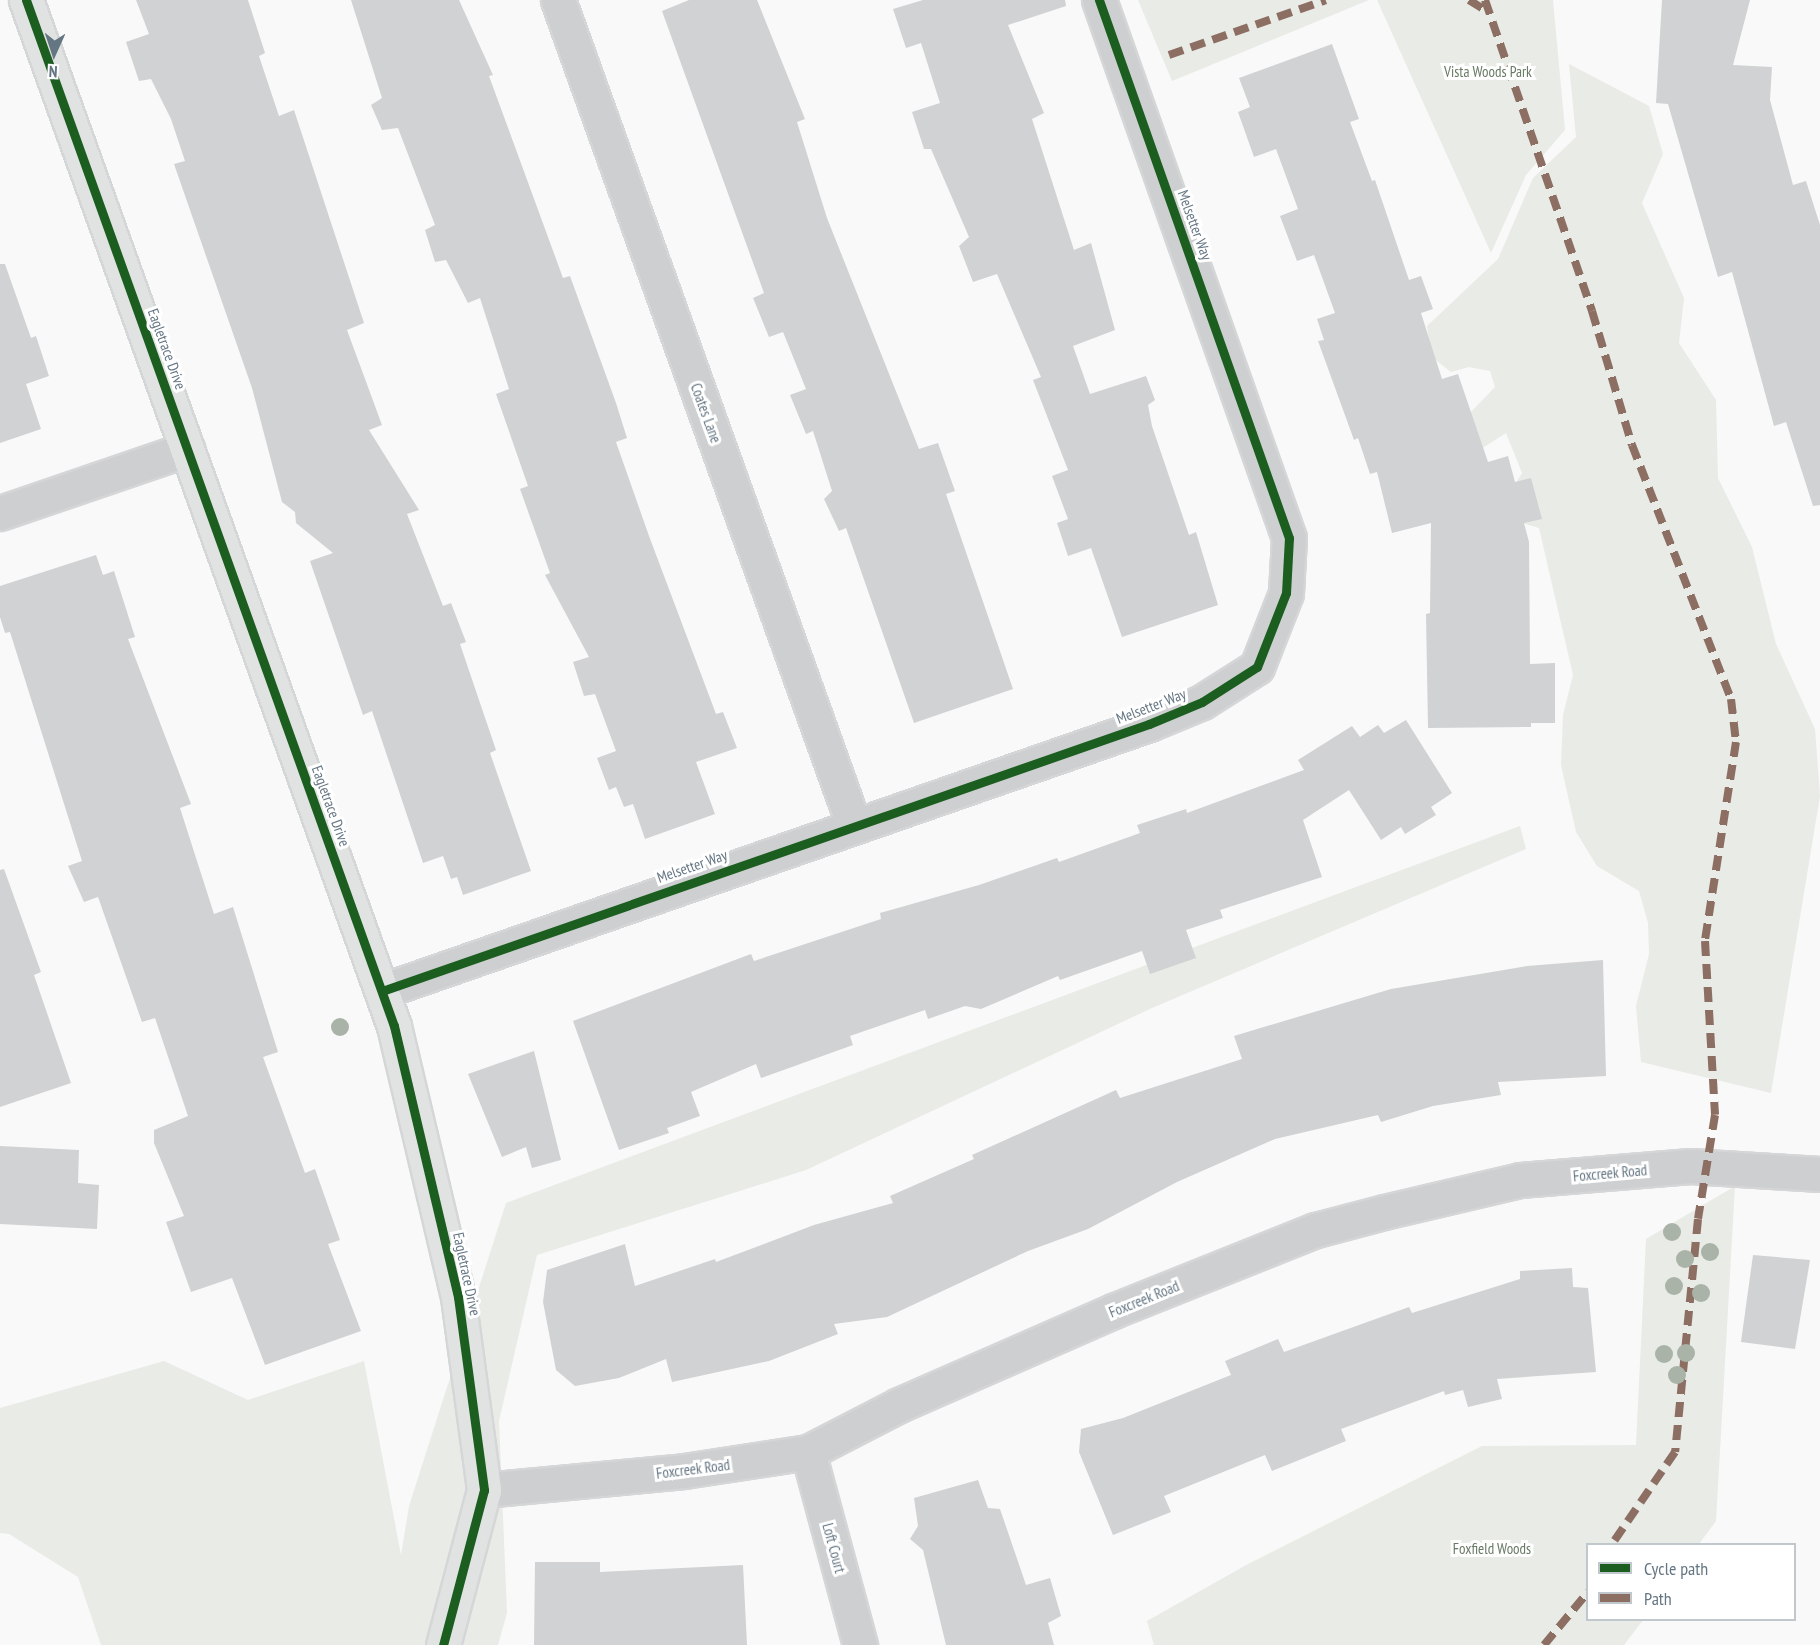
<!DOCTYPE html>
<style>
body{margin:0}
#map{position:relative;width:1820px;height:1645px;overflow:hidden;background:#f9f9f9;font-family:"PT Sans Narrow",sans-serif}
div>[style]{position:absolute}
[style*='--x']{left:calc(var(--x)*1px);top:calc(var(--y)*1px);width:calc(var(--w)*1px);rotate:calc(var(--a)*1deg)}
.green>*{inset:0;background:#e8ebe6}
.building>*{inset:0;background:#d0d2d3}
.roads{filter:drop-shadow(2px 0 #d5d6d7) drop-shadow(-2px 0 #d5d6d7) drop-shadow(0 2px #d5d6d7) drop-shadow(0 -2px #d5d6d7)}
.street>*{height:33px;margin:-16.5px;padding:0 16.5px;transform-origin:16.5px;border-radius:16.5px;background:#cecfd0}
.secondary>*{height:33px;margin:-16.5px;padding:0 16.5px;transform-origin:16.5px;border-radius:16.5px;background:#e1e2e2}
.quiet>*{height:8px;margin-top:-4px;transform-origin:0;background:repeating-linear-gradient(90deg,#8d6e63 0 15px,transparent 0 23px)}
.cycleway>*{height:9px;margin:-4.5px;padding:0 4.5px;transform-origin:4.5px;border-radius:4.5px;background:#1b5e20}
.trees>*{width:18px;height:18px;margin:-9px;border-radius:50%;background:#a9b3a7}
span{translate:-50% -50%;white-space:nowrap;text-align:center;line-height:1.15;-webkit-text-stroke:6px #fff;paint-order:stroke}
.park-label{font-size:15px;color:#687a64}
.street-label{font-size:15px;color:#657683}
.legend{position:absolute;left:1586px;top:1543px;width:210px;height:78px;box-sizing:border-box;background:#fff;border:2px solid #c1c8cd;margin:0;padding:8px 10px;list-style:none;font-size:18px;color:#657683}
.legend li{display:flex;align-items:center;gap:12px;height:30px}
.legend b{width:30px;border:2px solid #c1c8cd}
.north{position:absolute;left:24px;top:24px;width:60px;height:60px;-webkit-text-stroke:4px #fff;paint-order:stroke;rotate:183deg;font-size:16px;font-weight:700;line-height:24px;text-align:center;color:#657683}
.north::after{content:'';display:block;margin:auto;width:21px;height:27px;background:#657683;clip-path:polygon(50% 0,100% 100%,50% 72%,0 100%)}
</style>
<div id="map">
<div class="green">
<div style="clip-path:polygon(1138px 0,1369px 0,1172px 81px)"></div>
<div style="clip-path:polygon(1377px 0,1553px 0,1565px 130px,1526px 175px,1491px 253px)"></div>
<div style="clip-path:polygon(1569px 64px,1649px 106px,1663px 154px,1642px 203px,1684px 298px,1679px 343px,1716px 400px,1718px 478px,1752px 547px,1776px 644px,1815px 729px,1820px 796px,1771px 1093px,1641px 1062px,1636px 1006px,1649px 954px,1648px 923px,1639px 891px,1597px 866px,1576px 832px,1561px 765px,1563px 715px,1573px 675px,1539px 528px,1519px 522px,1508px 496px,1522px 473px,1506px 433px,1481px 449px,1468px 415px,1495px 387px,1490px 371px,1469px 367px,1451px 372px,1432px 357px,1427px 326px,1498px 259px,1533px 178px,1576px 137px)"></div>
<div style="clip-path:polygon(1520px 826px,1526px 849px,1152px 1008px,806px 1170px,537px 1255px,499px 1421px,507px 1613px,498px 1645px,101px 1645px,78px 1577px,9px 1534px,0 1533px,0 1408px,164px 1361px,248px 1400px,364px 1361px,401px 1555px,409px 1506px,506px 1203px)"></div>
<div style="clip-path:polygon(1735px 1186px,1716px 1521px,1699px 1544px,1588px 1544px,1588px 1620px,1643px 1620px,1624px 1645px,1154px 1645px,1147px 1621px,1248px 1564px,1482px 1446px,1636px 1445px,1646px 1239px)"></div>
</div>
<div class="building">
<div style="clip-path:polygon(136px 0,248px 0,265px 53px,259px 56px,279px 116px,294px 110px,364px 323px,347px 330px,382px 425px,369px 430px,419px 510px,407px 514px,443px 606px,451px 603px,466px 642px,460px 644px,496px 750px,490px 753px,531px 871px,463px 895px,457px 877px,451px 879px,443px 856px,423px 863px,372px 711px,363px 715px,310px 561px,333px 553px,296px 523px,295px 512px,282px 502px,252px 388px,174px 164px,185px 161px,171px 119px,151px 79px,139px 81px,126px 42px,149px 34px)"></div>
<div style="clip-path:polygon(351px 0,459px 0,493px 75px,489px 76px,563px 278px,570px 276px,616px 403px,627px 438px,616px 442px,649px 536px,716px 714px,723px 712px,737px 748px,696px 762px,715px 814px,645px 839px,633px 804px,624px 807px,616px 787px,609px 790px,597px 758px,616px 751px,595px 694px,584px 696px,573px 662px,589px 657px,545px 575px,550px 573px,520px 489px,528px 486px,496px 394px,509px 389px,480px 298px,468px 303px,446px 260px,435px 262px,425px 230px,435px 225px,398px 128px,382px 130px,371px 105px,382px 98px)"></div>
<div style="clip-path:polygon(689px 0,757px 0,805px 119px,797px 122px,827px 218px,919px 449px,938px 443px,955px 491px,946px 494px,1013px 689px,914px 723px,846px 528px,839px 531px,824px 499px,832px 491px,813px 431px,806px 434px,790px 395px,806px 389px,783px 332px,769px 337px,753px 298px,764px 293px,662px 11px)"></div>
<div style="clip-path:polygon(923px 0,1065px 0,1066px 6px,1008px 25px,1044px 113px,1032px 119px,1074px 250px,1091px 243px,1115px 330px,1073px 346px,1090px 394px,1146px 376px,1155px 400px,1148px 405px,1152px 426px,1189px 535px,1196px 532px,1218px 605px,1122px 637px,1091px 548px,1068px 556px,1057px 523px,1068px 519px,1052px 476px,1068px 470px,1033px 380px,1041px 377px,997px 274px,973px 282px,959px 246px,969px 237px,931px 149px,924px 149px,912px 112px,940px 103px,921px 43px,906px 48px,893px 9px)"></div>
<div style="clip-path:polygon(1662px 0,1750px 0,1733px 65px,1772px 67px,1770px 100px,1793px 185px,1806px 181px,1820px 225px,1820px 505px,1813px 506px,1786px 422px,1774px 426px,1732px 272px,1718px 277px,1668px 104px,1656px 103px)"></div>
<div style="clip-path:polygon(1332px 44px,1359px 119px,1350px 122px,1372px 181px,1375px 180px,1409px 280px,1421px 276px,1433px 309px,1421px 313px,1442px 379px,1458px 374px,1488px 462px,1508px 456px,1515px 482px,1531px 478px,1542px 519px,1524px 523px,1529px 542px,1530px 664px,1555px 663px,1555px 723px,1531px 723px,1531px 727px,1428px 728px,1426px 614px,1430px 613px,1431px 523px,1392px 533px,1377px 472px,1370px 474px,1358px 438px,1354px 440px,1318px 341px,1324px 340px,1317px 319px,1335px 313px,1314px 255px,1297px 261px,1280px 216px,1298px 209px,1276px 149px,1254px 157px,1238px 112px,1250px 107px,1239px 78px)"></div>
<div style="clip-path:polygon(0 264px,5px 264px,31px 338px,36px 336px,49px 376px,26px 384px,41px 429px,0 443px)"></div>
<div style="clip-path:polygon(96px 555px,103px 575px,114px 571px,135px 637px,128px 639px,191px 804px,180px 808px,214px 914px,233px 907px,278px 1052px,263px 1057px,305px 1173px,315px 1169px,340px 1240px,328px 1244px,361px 1331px,265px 1365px,232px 1278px,191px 1292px,166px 1222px,184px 1216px,154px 1143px,154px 1130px,188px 1116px,155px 1018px,142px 1022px,98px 897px,84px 902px,68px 866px,82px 861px,10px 632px,5px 633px,0 617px,0 586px)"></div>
<div style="clip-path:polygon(1406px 720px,1452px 793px,1431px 807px,1436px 815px,1405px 834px,1401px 827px,1381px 840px,1349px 790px,1303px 820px,1322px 877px,1220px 910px,1223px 918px,1186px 930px,1196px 958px,1150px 974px,1142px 951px,1060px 980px,1058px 976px,981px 1009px,965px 1006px,928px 1019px,925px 1010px,850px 1036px,853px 1045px,761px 1078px,756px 1064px,691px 1092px,700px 1116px,667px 1128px,669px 1133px,619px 1150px,573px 1021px,751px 954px,754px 961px,881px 919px,880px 913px,979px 885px,1057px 858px,1059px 862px,1140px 833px,1137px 825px,1186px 809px,1187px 813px,1304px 770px,1298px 760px,1352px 726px,1360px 737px,1378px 725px,1384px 733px)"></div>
<div style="clip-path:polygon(4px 869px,41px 972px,34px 975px,71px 1083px,0 1107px,0 870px)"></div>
<div style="clip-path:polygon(1603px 960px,1606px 1076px,1498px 1082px,1501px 1095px,1433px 1106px,1381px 1122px,1378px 1115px,1275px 1139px,1177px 1182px,1088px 1229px,1028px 1251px,887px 1317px,834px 1324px,838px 1334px,769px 1361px,672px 1382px,666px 1359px,619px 1378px,575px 1386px,556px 1370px,543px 1302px,547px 1270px,625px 1244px,635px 1286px,715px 1259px,716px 1262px,814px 1225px,893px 1203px,890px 1196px,974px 1159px,972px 1155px,1116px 1090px,1120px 1098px,1242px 1059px,1234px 1036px,1391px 989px,1527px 966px)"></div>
<div style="clip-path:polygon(534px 1051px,561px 1160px,532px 1168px,526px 1147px,502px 1157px,468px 1074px)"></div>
<div style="clip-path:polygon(0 1146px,79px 1150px,78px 1183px,99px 1185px,97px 1229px,0 1224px)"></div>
<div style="clip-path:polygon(1753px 1255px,1810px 1260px,1795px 1349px,1741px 1342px)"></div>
<div style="clip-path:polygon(1572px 1268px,1573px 1287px,1588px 1288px,1596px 1372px,1497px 1379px,1502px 1399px,1468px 1407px,1463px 1390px,1445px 1395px,1444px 1391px,1341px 1429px,1346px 1441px,1272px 1471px,1265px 1455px,1164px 1496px,1171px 1512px,1113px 1535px,1079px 1452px,1081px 1429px,1123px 1418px,1231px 1375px,1225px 1361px,1278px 1339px,1284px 1352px,1409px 1307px,1412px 1313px,1520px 1279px,1520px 1271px)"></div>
<div style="clip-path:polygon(978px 1480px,988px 1508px,1000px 1509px,1026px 1585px,1050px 1578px,1061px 1616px,1048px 1623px,1054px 1645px,946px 1645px,923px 1550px,910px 1539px,918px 1526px,914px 1498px)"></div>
<div style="clip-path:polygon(535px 1562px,600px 1562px,600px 1572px,743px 1565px,747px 1645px,534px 1645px)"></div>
</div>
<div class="roads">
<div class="street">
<div style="--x:558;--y:0;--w:877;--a:70.28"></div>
<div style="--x:0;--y:513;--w:198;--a:-18.9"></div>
<div style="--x:382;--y:991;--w:812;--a:-19.19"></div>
<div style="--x:1149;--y:724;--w:57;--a:-22.5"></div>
<div style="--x:1202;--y:702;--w:65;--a:-32.5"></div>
<div style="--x:1257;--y:667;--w:79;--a:-68.6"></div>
<div style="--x:1286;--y:593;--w:55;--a:-86.9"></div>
<div style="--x:1289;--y:538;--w:571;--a:-109.45"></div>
<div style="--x:808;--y:1452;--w:200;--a:74.9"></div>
<div style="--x:484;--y:1490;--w:201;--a:-5.4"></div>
<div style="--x:684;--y:1471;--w:125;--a:-8.7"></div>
<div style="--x:808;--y:1452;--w:102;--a:-27.3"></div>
<div style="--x:899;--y:1405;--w:234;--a:-23.7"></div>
<div style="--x:1113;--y:1311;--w:219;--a:-21.8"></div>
<div style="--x:1316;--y:1230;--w:70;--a:-14.8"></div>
<div style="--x:1384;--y:1212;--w:140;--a:-13.2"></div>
<div style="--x:1520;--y:1180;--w:171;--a:-4.7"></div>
<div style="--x:1690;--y:1166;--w:130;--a:3.5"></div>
</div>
<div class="secondary">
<div style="--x:26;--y:0;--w:1090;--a:70.27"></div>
<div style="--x:394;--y:1026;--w:278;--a:76.7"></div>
<div style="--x:458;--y:1297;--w:195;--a:82.3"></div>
<div style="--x:484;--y:1490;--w:160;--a:104.8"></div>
</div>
</div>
<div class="quiet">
<div style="--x:1469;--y:0;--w:22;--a:32"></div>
<div style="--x:1485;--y:0;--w:329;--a:71"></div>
<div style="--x:1592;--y:311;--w:140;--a:73.4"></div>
<div style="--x:1632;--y:445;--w:273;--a:68.7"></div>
<div style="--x:1731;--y:699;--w:43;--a:83.4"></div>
<div style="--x:1736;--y:742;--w:201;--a:98.9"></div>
<div style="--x:1705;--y:941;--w:174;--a:86.7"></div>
<div style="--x:1715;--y:1115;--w:105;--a:99.3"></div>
<div style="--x:1698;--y:1219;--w:234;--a:95.6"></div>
<div style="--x:1675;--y:1452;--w:112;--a:124.4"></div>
<div style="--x:1169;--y:55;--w:166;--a:-19.3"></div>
<div style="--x:1544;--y:1645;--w:69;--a:-50.3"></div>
</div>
<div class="cycleway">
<div style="--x:26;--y:0;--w:1090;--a:70.27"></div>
<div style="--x:394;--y:1026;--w:278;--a:76.7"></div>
<div style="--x:458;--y:1297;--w:195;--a:82.3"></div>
<div style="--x:484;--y:1490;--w:160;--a:104.8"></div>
<div style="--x:382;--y:991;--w:812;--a:-19.19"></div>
<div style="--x:1149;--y:724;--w:57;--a:-22.5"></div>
<div style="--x:1202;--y:702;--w:65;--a:-32.5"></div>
<div style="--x:1257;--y:667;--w:79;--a:-68.6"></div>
<div style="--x:1286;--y:593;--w:55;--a:-86.9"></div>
<div style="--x:1289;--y:538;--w:571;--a:-109.45"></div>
</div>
<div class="trees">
<div style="left:340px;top:1027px"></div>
<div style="left:1672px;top:1232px"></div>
<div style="left:1710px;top:1252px"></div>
<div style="left:1685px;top:1259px"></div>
<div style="left:1674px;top:1286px"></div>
<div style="left:1701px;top:1293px"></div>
<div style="left:1686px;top:1353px"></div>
<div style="left:1664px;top:1354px"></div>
<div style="left:1677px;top:1375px"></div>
</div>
<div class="park-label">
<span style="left:1488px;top:72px">Vista Woods Park</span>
<span style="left:1492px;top:1549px">Foxfield Woods</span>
</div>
<div class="street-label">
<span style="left:1195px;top:225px;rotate:70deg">Melsetter Way</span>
<span style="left:167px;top:349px;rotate:70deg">Eagletrace Drive</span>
<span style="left:706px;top:413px;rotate:70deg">Coates Lane</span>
<span style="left:1151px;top:706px;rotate:-21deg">Melsetter Way</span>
<span style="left:331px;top:806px;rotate:70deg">Eagletrace Drive</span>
<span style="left:692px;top:866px;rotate:-19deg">Melsetter Way</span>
<span style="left:1610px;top:1173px;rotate:-5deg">Foxcreek Road</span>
<span style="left:467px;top:1274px;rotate:78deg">Eagletrace Drive</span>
<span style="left:1144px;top:1299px;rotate:-22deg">Foxcreek Road</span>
<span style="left:693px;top:1469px;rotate:-7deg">Foxcreek Road</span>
<span style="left:834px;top:1548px;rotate:75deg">Loft Court</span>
</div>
<ul class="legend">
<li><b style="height:8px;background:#1b5e20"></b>Cycle path</li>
<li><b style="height:8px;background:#8d6e63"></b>Path</li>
</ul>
<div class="north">N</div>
</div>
